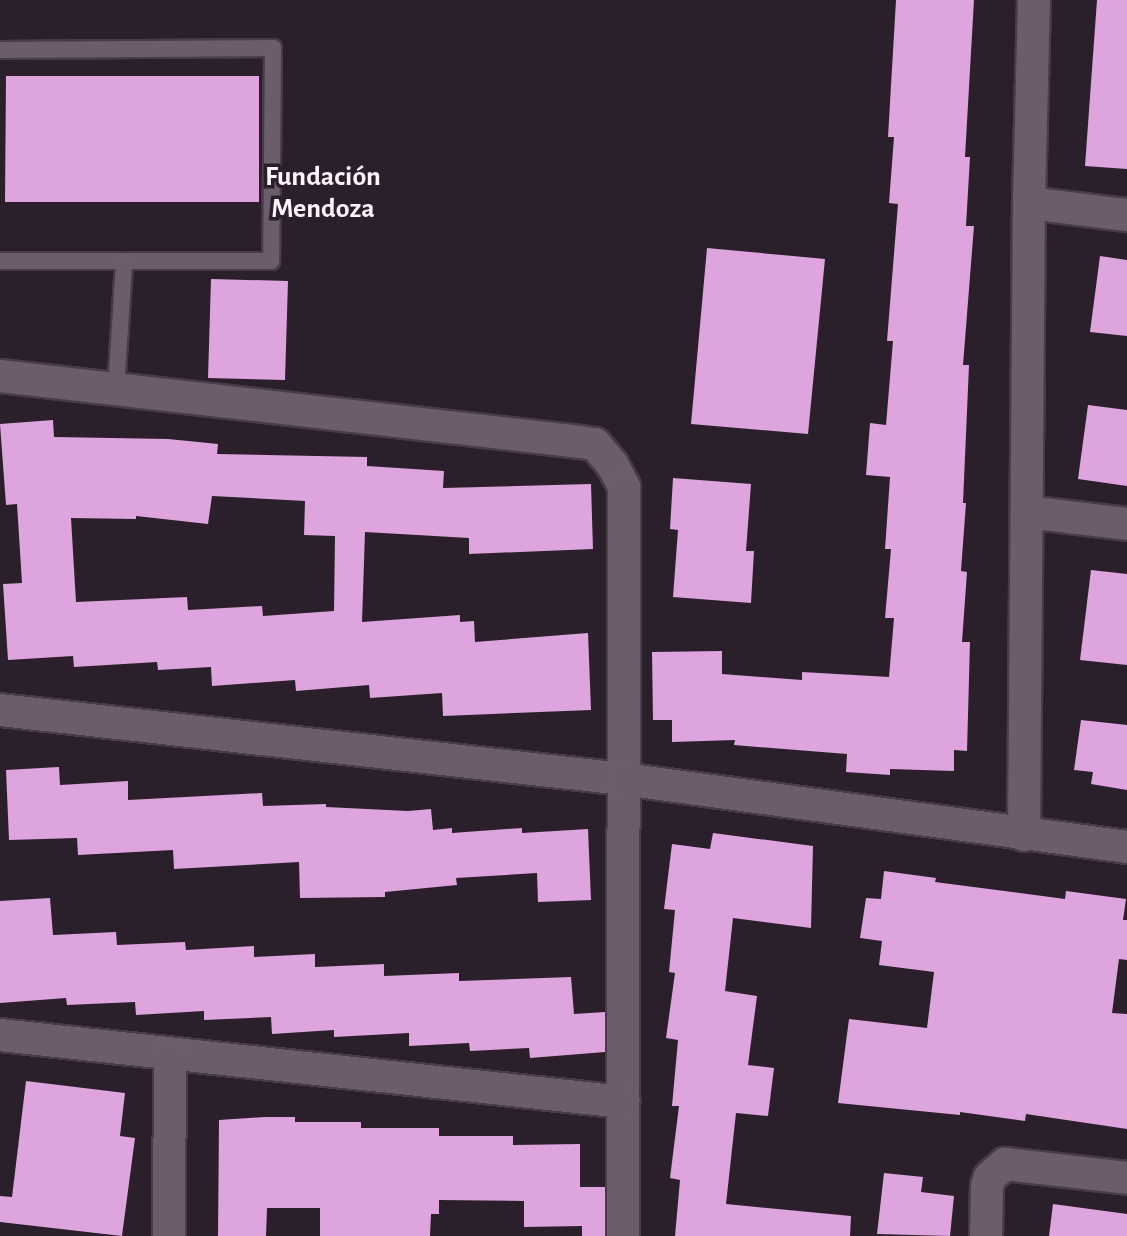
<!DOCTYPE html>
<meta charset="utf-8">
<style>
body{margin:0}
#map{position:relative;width:1127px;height:1236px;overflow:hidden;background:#2c1f2c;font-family:"Alegreya Sans",sans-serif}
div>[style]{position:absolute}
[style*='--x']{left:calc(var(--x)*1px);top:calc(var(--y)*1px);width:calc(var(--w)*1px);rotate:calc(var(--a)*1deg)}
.building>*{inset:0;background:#dda4dd}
.roads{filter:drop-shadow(2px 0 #473c47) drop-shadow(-2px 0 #473c47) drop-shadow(0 2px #473c47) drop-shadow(0 -2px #473c47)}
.service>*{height:16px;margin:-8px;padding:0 8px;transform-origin:8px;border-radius:8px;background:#6c5d6c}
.minor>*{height:32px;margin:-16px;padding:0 16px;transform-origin:16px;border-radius:16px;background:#6c5d6c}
span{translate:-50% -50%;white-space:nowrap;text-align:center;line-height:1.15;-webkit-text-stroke:7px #2c1f2c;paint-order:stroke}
.quarter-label{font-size:28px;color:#fbf2fa;font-weight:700}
</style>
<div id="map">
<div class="building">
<div style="clip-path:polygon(896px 0,974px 0,965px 157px,970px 157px,966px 226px,974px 226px,963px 365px,969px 365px,963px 503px,966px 503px,961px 571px,967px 572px,962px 642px,970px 642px,967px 751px,954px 750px,954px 771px,890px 769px,890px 775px,846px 772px,847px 754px,734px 745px,735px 740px,672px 742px,672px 720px,653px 720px,652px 652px,722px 651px,722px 674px,802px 680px,802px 672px,889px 677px,894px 618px,885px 618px,891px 549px,885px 549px,890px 477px,866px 475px,870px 423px,886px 425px,893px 341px,887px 341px,898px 204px,889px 203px,894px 137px,888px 137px)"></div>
<div style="clip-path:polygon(1097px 0,1127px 0,1127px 169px,1085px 166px)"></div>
<div style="clip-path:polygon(6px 76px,259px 76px,259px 202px,5px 202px)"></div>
<div style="clip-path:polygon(707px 248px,825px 259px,808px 434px,691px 424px)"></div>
<div style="clip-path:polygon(1100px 256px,1127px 260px,1127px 336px,1090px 332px)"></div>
<div style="clip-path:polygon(211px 279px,288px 281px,285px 380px,208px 378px)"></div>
<div style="clip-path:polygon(1088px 405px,1127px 410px,1127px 486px,1078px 479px)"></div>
<div style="clip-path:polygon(evenodd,53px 420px,54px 437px,168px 439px,218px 444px,217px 454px,367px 457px,367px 466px,444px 471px,443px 488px,591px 484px,593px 549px,469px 554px,469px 538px,365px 532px,362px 622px,460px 615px,460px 622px,474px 621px,475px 642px,588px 633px,591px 710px,443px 716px,442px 693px,370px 698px,369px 685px,296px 691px,295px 680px,212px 686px,211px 667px,158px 670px,157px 662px,74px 667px,73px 656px,8px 660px,3px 584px,22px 583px,17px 504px,6px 505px,0 424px,53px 420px,212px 496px,305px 501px,304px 535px,335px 536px,334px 611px,263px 616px,262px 606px,188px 610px,187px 597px,76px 602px,71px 518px,136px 519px,136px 516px,208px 524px,212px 496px)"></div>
<div style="clip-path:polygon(673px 478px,751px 484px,746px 551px,754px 551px,751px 603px,673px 597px,678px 530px,670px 529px)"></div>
<div style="clip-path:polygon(1091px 570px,1127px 574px,1127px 665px,1080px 660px)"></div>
<div style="clip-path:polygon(1081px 720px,1127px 725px,1127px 790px,1091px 784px,1093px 772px,1074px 770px)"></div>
<div style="clip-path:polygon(59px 767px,60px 785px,128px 781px,128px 800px,262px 793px,263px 806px,326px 804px,326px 807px,408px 811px,431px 809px,433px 830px,452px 828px,452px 833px,522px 828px,522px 833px,588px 829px,591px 900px,538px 902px,537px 873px,456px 878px,457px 885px,385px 892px,385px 897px,300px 898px,299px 862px,174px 869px,173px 850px,78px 855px,77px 838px,9px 840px,6px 770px)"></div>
<div style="clip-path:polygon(713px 833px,813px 846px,811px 928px,733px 918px,725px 991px,757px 996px,748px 1065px,774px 1068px,768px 1116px,736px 1113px,726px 1204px,851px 1216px,850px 1236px,675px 1236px,680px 1180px,670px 1178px,679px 1106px,672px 1106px,678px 1040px,666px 1038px,675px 973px,669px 972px,675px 910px,664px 909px,672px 844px,710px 849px)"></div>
<div style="clip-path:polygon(884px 871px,936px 878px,935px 882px,1065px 899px,1066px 891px,1126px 899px,1123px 920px,1127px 920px,1127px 960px,1119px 959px,1112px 1013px,1127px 1014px,1127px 1129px,1026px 1114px,1025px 1121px,960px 1112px,960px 1115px,838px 1103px,849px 1019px,927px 1028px,934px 972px,879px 965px,882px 941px,860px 938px,866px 898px,881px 899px)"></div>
<div style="clip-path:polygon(50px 898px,53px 935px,116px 932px,117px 945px,185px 942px,186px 950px,254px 946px,254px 957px,315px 954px,315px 967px,384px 964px,384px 976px,459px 973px,459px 981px,571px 977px,574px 1014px,605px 1012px,605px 1052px,530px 1058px,529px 1048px,470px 1051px,469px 1043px,409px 1046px,409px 1033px,334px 1037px,334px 1030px,272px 1034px,271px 1017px,204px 1020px,204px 1011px,136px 1015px,135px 1002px,67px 1005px,66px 998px,0 1003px,0 901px)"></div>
<div style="clip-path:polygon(26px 1081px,125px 1093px,120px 1136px,135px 1138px,122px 1236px,0 1222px,0 1196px,12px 1197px)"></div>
<div style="clip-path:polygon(265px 1117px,295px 1117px,295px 1122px,361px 1122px,361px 1128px,439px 1128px,439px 1136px,513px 1136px,513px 1145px,580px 1144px,580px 1187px,605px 1187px,605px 1236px,582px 1236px,582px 1226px,524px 1227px,524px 1201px,439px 1200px,439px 1214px,431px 1214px,430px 1236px,320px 1236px,320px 1208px,267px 1208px,266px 1236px,218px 1236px,219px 1120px)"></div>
<div style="clip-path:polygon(884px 1173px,923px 1177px,921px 1192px,954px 1196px,950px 1236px,877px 1234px)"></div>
<div style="clip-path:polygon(1053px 1204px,1127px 1214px,1127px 1236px,1049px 1236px)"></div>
</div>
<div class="roads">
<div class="service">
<div style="--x:0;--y:50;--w:273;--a:-0.4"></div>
<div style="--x:273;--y:48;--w:213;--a:90.5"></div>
<div style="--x:271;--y:261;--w:271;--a:180"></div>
<div style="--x:116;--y:390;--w:128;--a:-86.4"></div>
</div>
<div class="minor">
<div style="--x:1029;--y:203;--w:99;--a:7"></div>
<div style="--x:0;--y:376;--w:584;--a:6.49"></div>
<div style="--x:580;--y:442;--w:15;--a:8"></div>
<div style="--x:595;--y:444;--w:26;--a:50"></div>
<div style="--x:612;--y:464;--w:26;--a:62"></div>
<div style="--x:624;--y:487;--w:749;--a:90.08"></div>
<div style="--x:1027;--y:512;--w:101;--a:6.8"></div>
<div style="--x:0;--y:710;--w:627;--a:6.32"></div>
<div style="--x:623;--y:779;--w:509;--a:7.68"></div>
<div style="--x:1024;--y:835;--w:632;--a:-89.55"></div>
<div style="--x:1029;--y:203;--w:203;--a:-88.6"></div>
<div style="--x:0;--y:1035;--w:627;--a:6.14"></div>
<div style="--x:169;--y:1236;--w:181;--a:-89.7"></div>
<div style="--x:986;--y:1236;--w:50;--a:-88.9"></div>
<div style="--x:987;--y:1186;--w:9;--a:-72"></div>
<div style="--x:990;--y:1177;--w:20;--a:-41"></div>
<div style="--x:1005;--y:1164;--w:123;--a:6.5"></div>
</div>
</div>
<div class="quarter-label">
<span style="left:323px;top:193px">Fundación<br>Mendoza</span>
</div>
</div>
